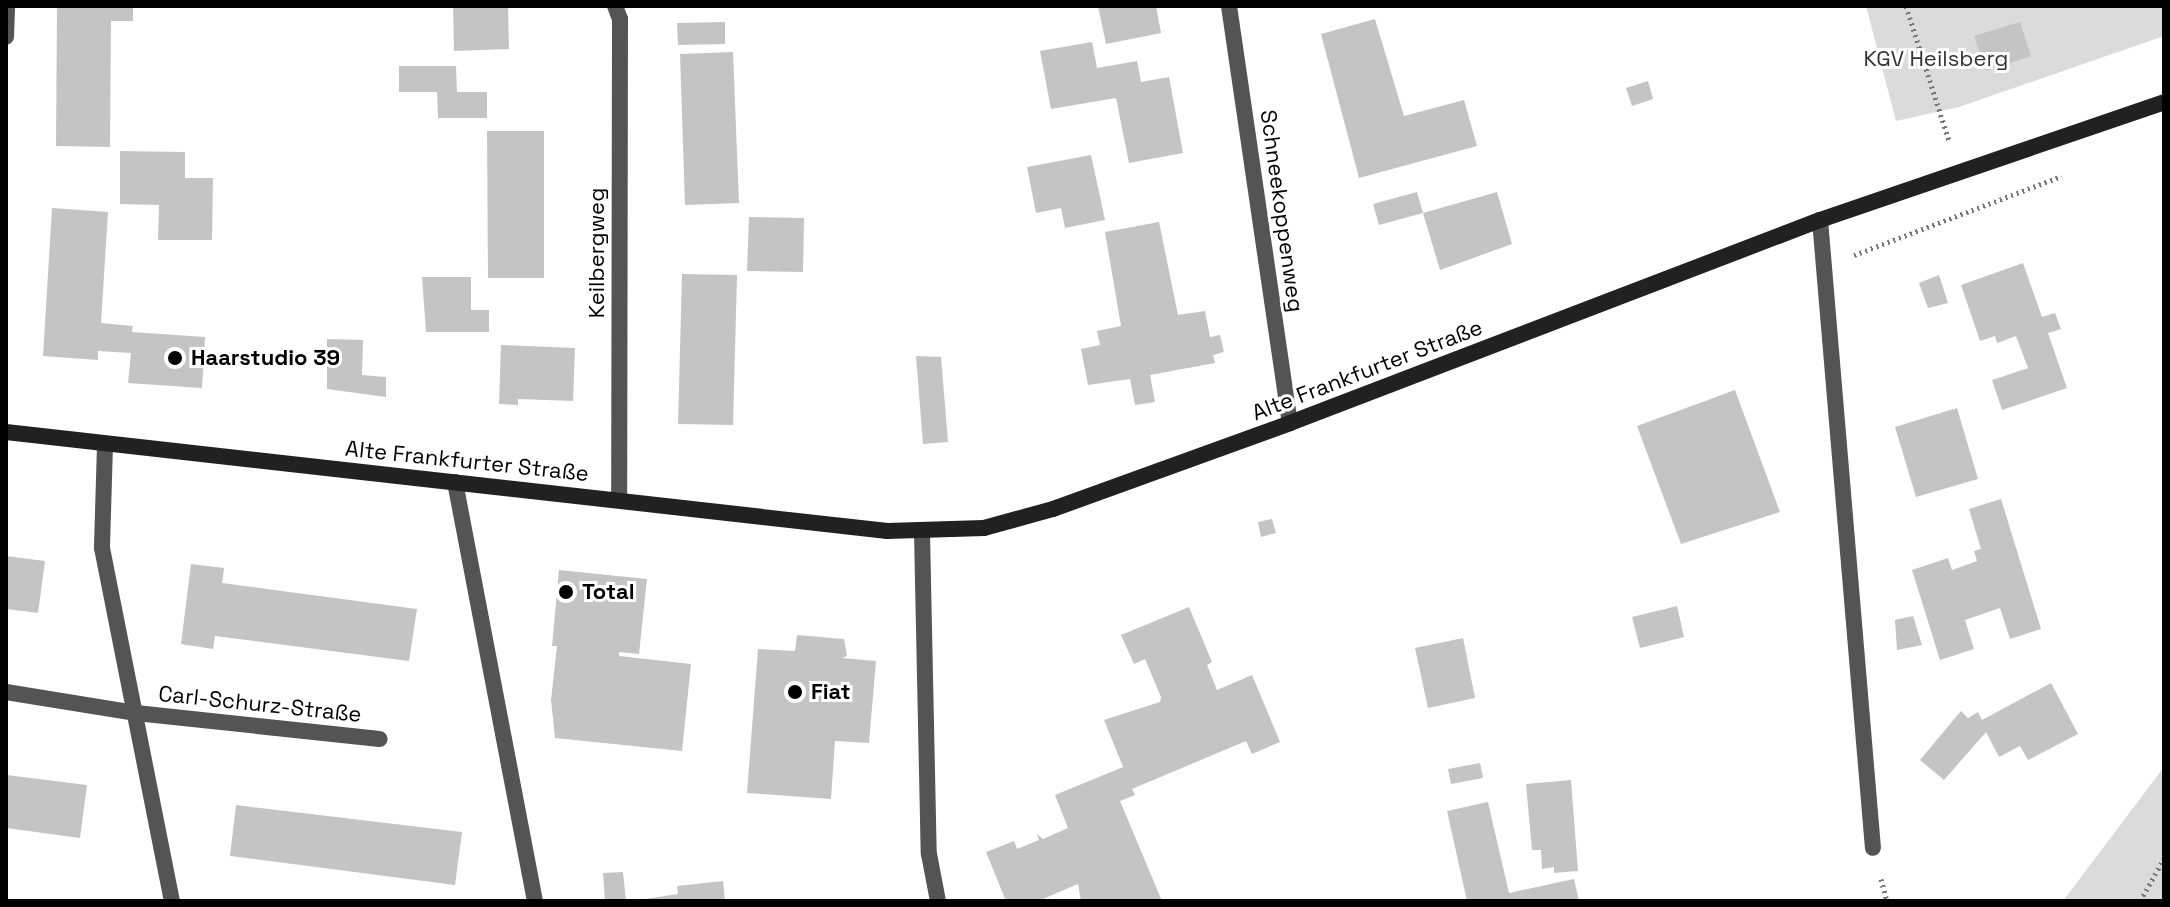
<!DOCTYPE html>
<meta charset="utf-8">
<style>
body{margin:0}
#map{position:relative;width:2170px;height:907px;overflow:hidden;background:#fff;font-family:"Space Grotesk",sans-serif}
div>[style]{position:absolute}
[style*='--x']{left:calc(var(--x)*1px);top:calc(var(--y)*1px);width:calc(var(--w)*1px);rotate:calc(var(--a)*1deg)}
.green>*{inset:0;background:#dbdbdb}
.building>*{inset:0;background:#c4c4c4}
.path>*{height:5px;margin-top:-2.5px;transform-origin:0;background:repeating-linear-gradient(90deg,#767676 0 2px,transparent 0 6px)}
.lane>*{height:16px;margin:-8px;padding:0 8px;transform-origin:8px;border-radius:8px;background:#545454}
.street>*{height:16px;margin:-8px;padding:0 8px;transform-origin:8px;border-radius:8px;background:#545454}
.secondary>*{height:16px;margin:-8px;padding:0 8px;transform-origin:8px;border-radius:8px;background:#212121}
.dots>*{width:22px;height:22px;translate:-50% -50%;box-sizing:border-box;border:4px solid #fff;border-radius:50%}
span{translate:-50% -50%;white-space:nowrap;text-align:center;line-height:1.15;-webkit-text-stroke:6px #fff;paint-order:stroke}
.park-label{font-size:22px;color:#323232}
.street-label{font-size:22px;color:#000}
.poi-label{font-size:22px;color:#000;font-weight:700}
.left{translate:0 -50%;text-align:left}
.frame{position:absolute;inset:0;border:8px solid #000;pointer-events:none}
</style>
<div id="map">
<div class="green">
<div style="clip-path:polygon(1866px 6px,2164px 6px,2164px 36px,1959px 107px,1896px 121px)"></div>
<div style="clip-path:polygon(2164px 767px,2164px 901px,2063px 901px)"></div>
</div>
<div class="building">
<div style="clip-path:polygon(57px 6px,133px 6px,133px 21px,111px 21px,110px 147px,56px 146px)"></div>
<div style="clip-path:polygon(453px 6px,508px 6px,509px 49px,454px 51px)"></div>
<div style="clip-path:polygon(1098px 6px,1156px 6px,1161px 33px,1106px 44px)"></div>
<div style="clip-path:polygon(1375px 19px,1404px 116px,1464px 100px,1477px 146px,1359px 178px,1321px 34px)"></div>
<div style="clip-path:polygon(725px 22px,725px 44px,678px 45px,677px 23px)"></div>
<div style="clip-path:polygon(2020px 22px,2031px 56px,1986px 71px,1974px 36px)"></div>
<div style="clip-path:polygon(1092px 42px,1097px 68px,1137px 61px,1141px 82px,1169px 77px,1183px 153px,1129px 163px,1116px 98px,1051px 109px,1040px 51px)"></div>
<div style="clip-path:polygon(733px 52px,739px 203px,685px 205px,680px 54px)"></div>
<div style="clip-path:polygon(399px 66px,456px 66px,457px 92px,487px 92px,487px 118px,438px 118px,437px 92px,399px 92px)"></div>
<div style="clip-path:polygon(1648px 81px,1653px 99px,1632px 106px,1626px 88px)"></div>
<div style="clip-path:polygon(487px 131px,544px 131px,544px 278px,488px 278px)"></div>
<div style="clip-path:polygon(120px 151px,185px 152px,185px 178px,213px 178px,212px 240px,158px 240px,159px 205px,120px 204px)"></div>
<div style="clip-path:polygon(1091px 155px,1105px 220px,1065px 228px,1061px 208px,1036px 213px,1027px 167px)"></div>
<div style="clip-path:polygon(1417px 192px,1423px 213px,1379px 225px,1373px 204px)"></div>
<div style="clip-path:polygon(1497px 192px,1512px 244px,1440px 270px,1423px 213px)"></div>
<div style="clip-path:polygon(52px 208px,108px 212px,101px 323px,133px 326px,132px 332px,205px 337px,202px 388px,128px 383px,131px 353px,98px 351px,98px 360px,43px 356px)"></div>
<div style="clip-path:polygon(749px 217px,804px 218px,803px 272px,747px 271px)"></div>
<div style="clip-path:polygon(1159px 222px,1178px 315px,1205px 311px,1210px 337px,1220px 335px,1224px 352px,1213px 355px,1215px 363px,1150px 375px,1155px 402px,1135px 405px,1130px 379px,1088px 385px,1081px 349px,1100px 345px,1097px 331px,1121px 326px,1105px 232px)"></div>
<div style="clip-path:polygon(2023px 263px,2042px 317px,2055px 313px,2061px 329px,2048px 333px,2067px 388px,2002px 410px,1992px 380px,2028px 368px,2016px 336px,1997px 343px,1995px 336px,1980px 341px,1961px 285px)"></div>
<div style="clip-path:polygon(682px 274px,737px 275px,733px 425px,678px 424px)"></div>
<div style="clip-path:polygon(1939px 275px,1948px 303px,1928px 308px,1919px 283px)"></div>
<div style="clip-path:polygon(422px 277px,471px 277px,471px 310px,489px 310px,489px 332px,426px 332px)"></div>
<div style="clip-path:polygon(327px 339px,363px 340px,362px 375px,386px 377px,386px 397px,327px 389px)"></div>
<div style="clip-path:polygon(501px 345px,575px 348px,573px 401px,518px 399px,518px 405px,499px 404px)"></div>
<div style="clip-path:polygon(916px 356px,941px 357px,948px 442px,923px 444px)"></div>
<div style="clip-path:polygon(1735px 390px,1780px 512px,1681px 544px,1637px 426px)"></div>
<div style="clip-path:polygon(1957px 408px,1978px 479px,1916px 497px,1895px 427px)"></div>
<div style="clip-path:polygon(2001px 499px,2041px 629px,2010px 639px,2000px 608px,1965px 620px,1974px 649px,1940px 660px,1912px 570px,1948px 558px,1952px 570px,1977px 561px,1974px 551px,1981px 549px,1969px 509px)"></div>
<div style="clip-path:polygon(1272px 519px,1276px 533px,1261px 537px,1258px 522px)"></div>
<div style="clip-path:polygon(6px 556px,45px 561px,38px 613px,6px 609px)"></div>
<div style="clip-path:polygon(191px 564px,224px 568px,222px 583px,417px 609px,409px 661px,215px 636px,213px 649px,181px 644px)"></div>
<div style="clip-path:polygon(559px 570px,647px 579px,639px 654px,619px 652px,619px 656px,691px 664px,682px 751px,555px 738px,551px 700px,557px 646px,552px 646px)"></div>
<div style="clip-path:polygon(1677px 606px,1684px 637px,1640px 648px,1632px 617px)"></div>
<div style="clip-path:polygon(1189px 607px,1212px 662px,1207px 665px,1217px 690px,1252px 675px,1280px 742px,1252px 754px,1246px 741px,1132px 789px,1135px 795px,1120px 801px,1162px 901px,1081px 901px,1078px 884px,1038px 901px,1006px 901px,986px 852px,1014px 841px,1017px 849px,1039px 840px,1037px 834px,1043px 839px,1068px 828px,1055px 795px,1123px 767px,1104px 720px,1160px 702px,1161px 697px,1145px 659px,1134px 664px,1121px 635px)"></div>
<div style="clip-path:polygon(1913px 616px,1922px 645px,1897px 650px,1895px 620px)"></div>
<div style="clip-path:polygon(797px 635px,844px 639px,847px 656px,842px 658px,876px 661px,869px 743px,835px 741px,831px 799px,747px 793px,758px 649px,795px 651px)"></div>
<div style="clip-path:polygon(1463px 638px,1475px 698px,1428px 708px,1415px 648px)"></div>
<div style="clip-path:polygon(2051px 683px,2078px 734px,2028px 760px,2020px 746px,1999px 757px,1986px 732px,1944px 780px,1920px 760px,1961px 711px,1968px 718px,1978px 712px,1982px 720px)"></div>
<div style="clip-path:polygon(1480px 763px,1483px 778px,1451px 784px,1448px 769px)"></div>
<div style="clip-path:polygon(6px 775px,87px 785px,80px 838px,6px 828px)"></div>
<div style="clip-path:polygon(1571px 780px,1578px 871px,1554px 873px,1554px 867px,1542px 869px,1541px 850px,1532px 850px,1526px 784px)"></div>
<div style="clip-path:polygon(1488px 802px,1509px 893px,1574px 879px,1579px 901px,1467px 901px,1447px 811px)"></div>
<div style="clip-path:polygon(236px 805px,462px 832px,455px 885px,230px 856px)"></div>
<div style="clip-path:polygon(623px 872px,626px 901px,605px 901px,603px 873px)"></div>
<div style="clip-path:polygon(723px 881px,725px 901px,632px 901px,678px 894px,677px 886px)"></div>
</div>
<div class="path">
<div style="--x:1906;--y:6;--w:142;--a:72.3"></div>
<div style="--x:1854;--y:255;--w:222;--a:-20.8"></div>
<div style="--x:1881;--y:879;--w:23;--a:75"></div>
<div style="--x:2140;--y:901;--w:48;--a:-60.3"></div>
</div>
<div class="lane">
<div style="--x:455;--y:482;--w:427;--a:79.2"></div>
</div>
<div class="street">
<div style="--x:615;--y:6;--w:14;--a:69"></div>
<div style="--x:620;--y:19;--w:481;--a:90.1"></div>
<div style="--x:1229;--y:6;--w:421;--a:81.7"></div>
<div style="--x:6;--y:37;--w:31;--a:-88"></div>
<div style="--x:1820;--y:220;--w:630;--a:85.18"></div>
<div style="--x:105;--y:445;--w:103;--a:91.7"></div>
<div style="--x:102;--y:548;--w:360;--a:78.8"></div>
<div style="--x:922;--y:533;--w:321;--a:88.8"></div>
<div style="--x:929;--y:854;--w:48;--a:79.2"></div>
<div style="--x:6;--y:692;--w:132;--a:9.2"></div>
<div style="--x:136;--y:713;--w:245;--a:6.1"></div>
</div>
<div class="secondary">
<div style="--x:6;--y:432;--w:887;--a:6.41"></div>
<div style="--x:887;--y:531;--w:97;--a:-1.8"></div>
<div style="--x:984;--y:528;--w:72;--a:-15.4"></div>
<div style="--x:1053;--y:509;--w:252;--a:-19.9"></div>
<div style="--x:1290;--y:423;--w:568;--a:-20.96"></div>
<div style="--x:1820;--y:220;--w:364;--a:-18.9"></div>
</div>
<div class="dots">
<div style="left:175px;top:358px;background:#000"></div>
<div style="left:566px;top:592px;background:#000"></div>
<div style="left:795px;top:692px;background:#000"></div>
</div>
<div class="park-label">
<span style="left:1936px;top:59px">KGV Heilsberg</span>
</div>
<div class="street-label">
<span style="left:1282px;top:211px;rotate:82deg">Schneekoppenweg</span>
<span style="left:597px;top:253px;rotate:-90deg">Keilbergweg</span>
<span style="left:1367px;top:370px;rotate:-21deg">Alte Frankfurter Straße</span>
<span style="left:467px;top:461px;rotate:6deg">Alte Frankfurter Straße</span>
<span style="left:260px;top:704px;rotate:6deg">Carl-Schurz-Straße</span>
</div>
<div class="poi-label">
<span class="left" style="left:191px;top:358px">Haarstudio 39</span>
<span class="left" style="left:582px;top:592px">Total</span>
<span class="left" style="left:811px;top:692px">Fiat</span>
</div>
<div class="frame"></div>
</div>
